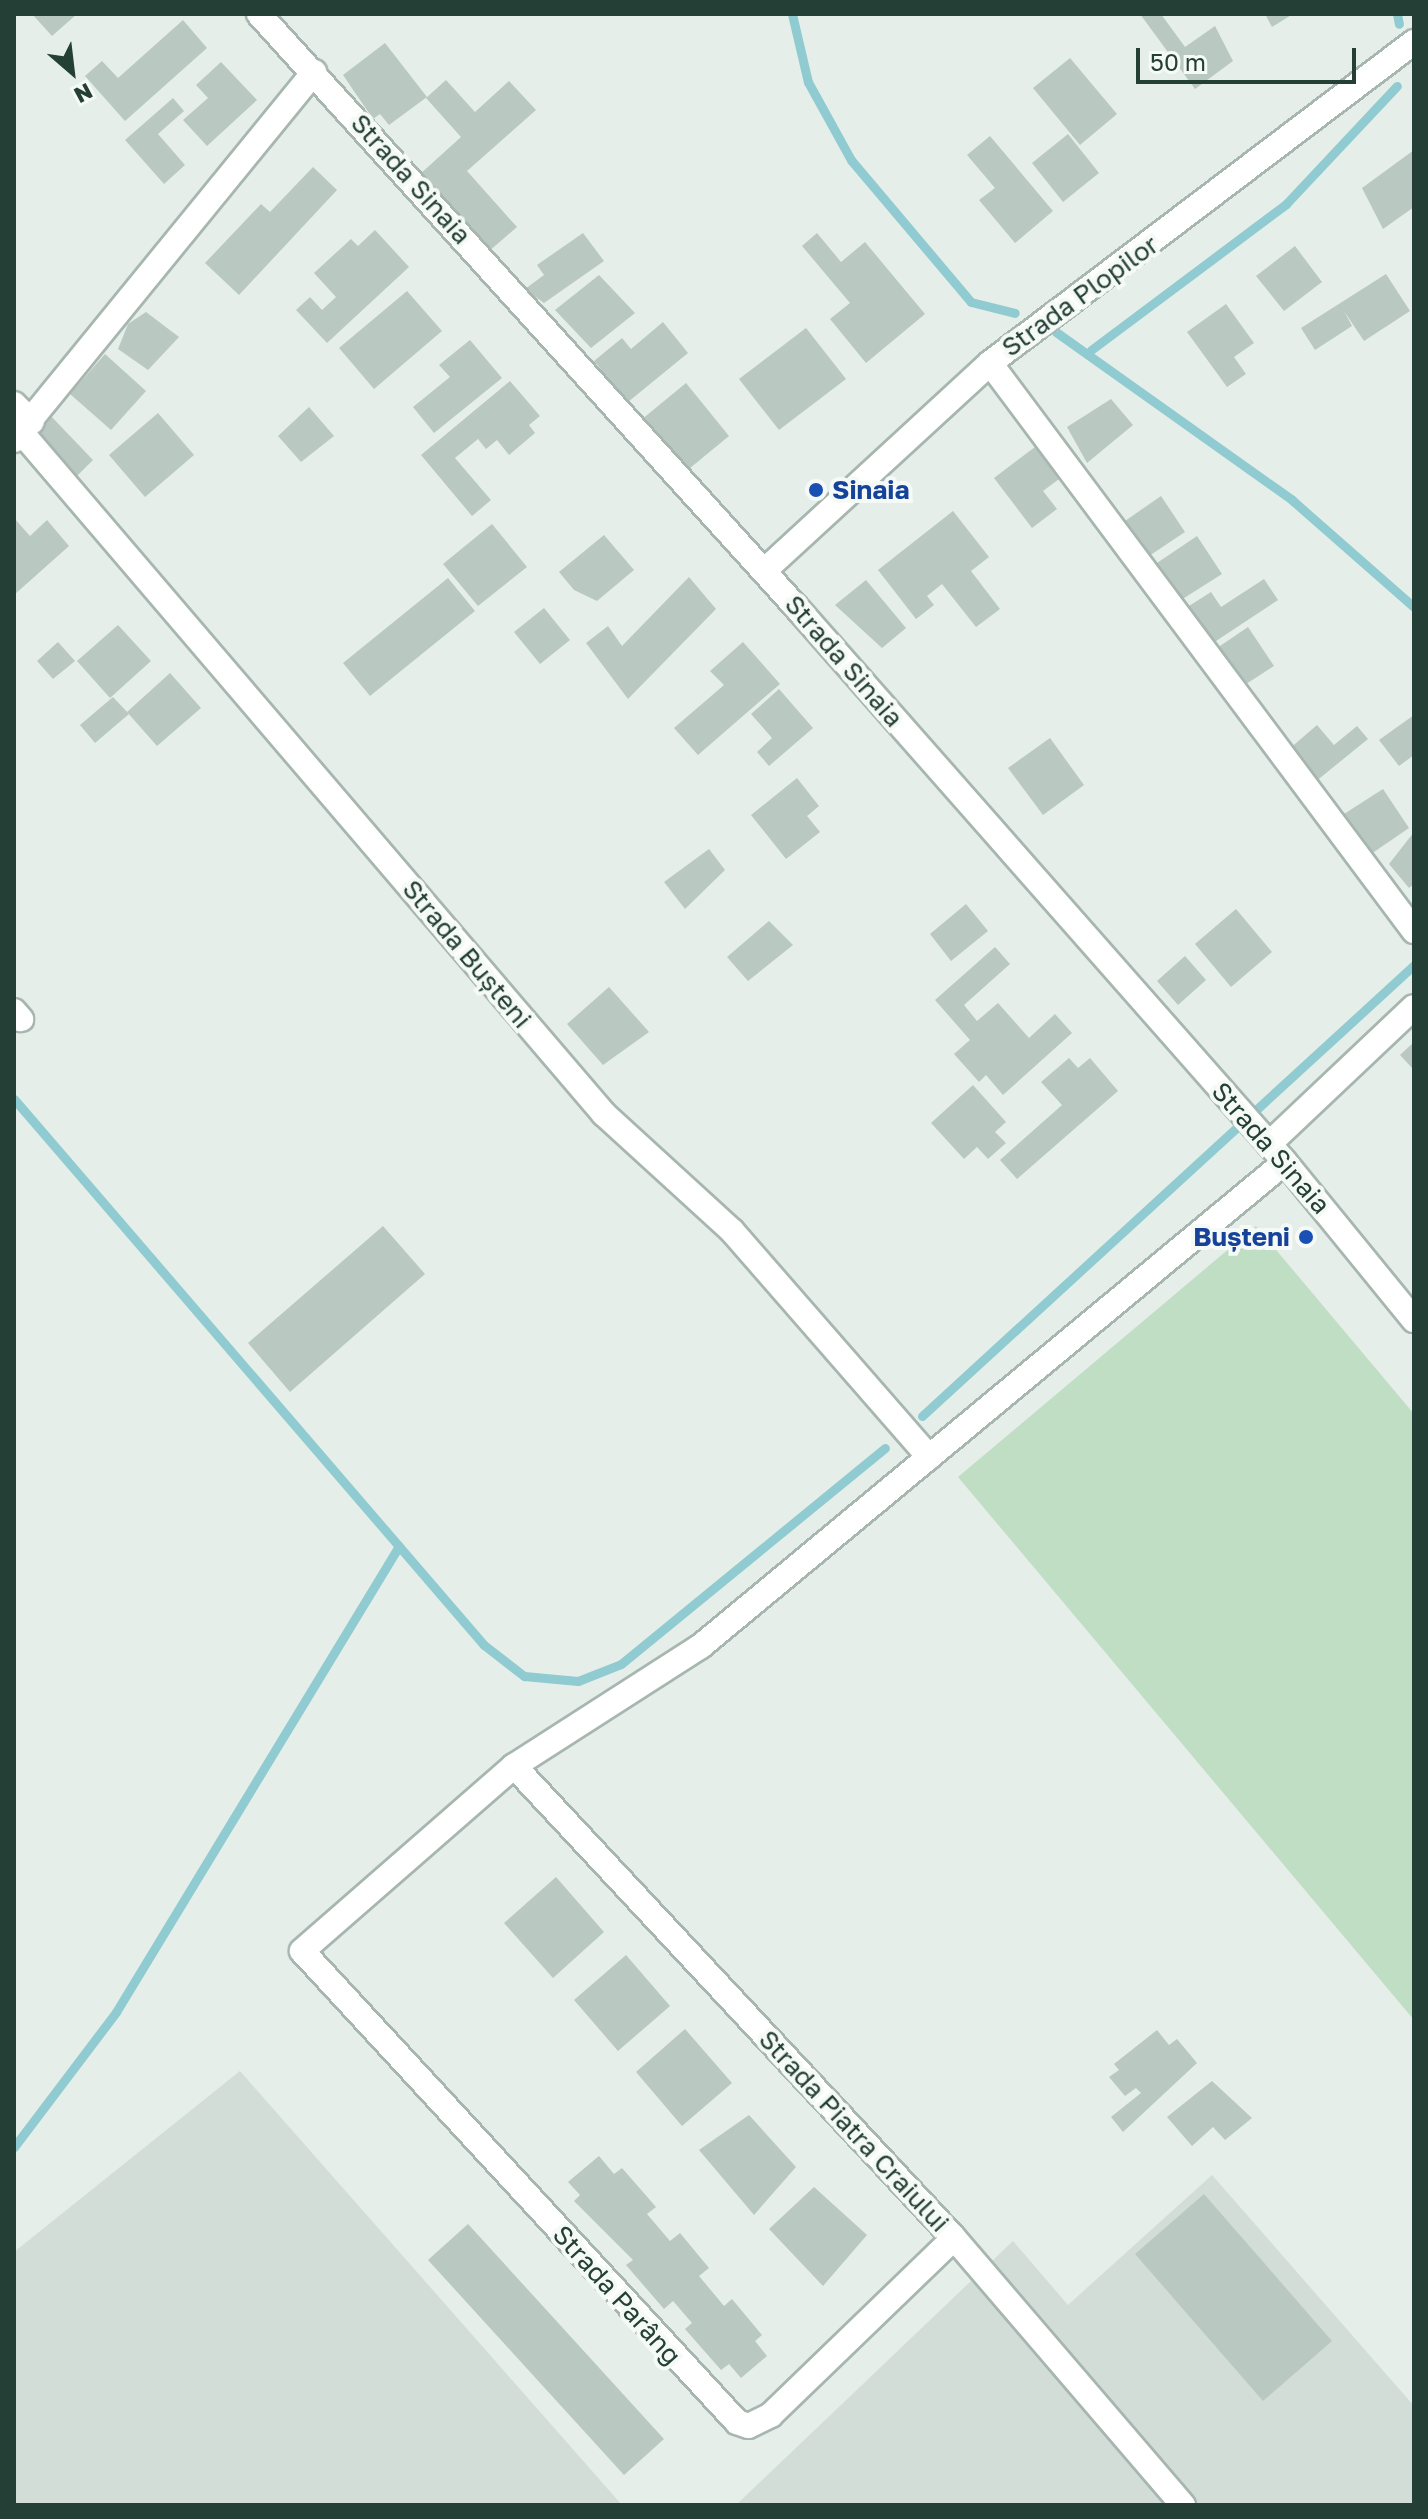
<!DOCTYPE html>
<meta charset="utf-8">
<style>
body{margin:0}
#map{position:relative;width:1428px;height:2519px;overflow:hidden;background:#e5eee9;font-family:"Golos Text",sans-serif}
div>[style]{position:absolute}
[style*='--x']{left:calc(var(--x)*1px);top:calc(var(--y)*1px);width:calc(var(--w)*1px);rotate:calc(var(--a)*1deg)}
.built>*{inset:0;background:#d3ddd8}
.green>*{inset:0;background:#bfdec4}
.stream>*{height:9px;margin:-4.5px;padding:0 4.5px;transform-origin:4.5px;border-radius:4.5px;background:#8fcbd0}
.building>*{inset:0;background:#bac8c2}
.roads{filter:drop-shadow(2px 0 #a7b6b0) drop-shadow(-2px 0 #a7b6b0) drop-shadow(0 2px #a7b6b0) drop-shadow(0 -2px #a7b6b0)}
.minor>*{height:24px;margin:-12px;padding:0 12px;transform-origin:12px;border-radius:12px;background:#fff}
.dots>*{width:22px;height:22px;translate:-50% -50%;box-sizing:border-box;border:4px solid #f5faf7;border-radius:50%}
span{translate:-50% -50%;white-space:nowrap;text-align:center;line-height:1.15;-webkit-text-stroke:8px #f5faf7;paint-order:stroke}
.street-label{font-size:26px;color:#243f36}
.transit-label{font-size:26px;color:#164399;font-weight:700}
.left{translate:0 -50%;text-align:left}
.right{translate:-100% -50%;text-align:right}
.frame{position:absolute;inset:0;border:16px solid #243f36;pointer-events:none}
.north{position:absolute;left:32px;top:32px;width:80px;height:80px;-webkit-text-stroke:6px #f5faf7;paint-order:stroke;rotate:152deg;font-size:22px;font-weight:700;line-height:32px;text-align:center;color:#243f36}
.north::after{content:'';display:block;margin:auto;width:28px;height:36px;background:#243f36;clip-path:polygon(50% 0,100% 100%,50% 72%,0 100%)}
.scale{position:absolute;left:1136px;top:48px;width:220px;height:36px;box-sizing:border-box;border:4px solid #243f36;border-top:0;padding-left:10px;font-size:24px;line-height:28px;white-space:nowrap;color:#243f36;-webkit-text-stroke:6px #f5faf7;paint-order:stroke}
</style>
<div id="map">
<div class="built">
<div style="clip-path:polygon(240px 2071px,622px 2505px,14px 2505px,14px 2252px)"></div>
<div style="clip-path:polygon(1212px 2175px,1414px 2406px,1414px 2505px,736px 2505px,1013px 2241px,1068px 2305px)"></div>
</div>
<div class="green">
<div style="clip-path:polygon(1256px 1226px,1414px 1414px,1414px 2020px,958px 1477px)"></div>
</div>
<div class="stream">
<div style="--x:792;--y:14;--w:70;--a:76.8"></div>
<div style="--x:808;--y:82;--w:89;--a:61.1"></div>
<div style="--x:851;--y:160;--w:186;--a:49.8"></div>
<div style="--x:971;--y:302;--w:45;--a:14"></div>
<div style="--x:1397;--y:14;--w:10;--a:79"></div>
<div style="--x:1056;--y:332;--w:290;--a:35.4"></div>
<div style="--x:1292;--y:500;--w:162;--a:41.3"></div>
<div style="--x:1091;--y:350;--w:244;--a:-36.8"></div>
<div style="--x:1286;--y:204;--w:162;--a:-46.8"></div>
<div style="--x:14;--y:1099;--w:720;--a:49.28"></div>
<div style="--x:484;--y:1645;--w:51;--a:37.8"></div>
<div style="--x:524;--y:1676;--w:54;--a:5.3"></div>
<div style="--x:578;--y:1681;--w:46;--a:-21.6"></div>
<div style="--x:621;--y:1664;--w:341;--a:-39.3"></div>
<div style="--x:922;--y:1416;--w:667;--a:-42.51"></div>
<div style="--x:14;--y:2147;--w:169;--a:-52.9"></div>
<div style="--x:116;--y:2012;--w:545;--a:-58.73"></div>
</div>
<div class="building">
<div style="clip-path:polygon(32px 14px,77px 14px,52px 36px)"></div>
<div style="clip-path:polygon(1140px 14px,1161px 14px,1185px 47px,1215px 26px,1233px 61px,1195px 89px)"></div>
<div style="clip-path:polygon(1265px 14px,1293px 14px,1272px 27px)"></div>
<div style="clip-path:polygon(183px 20px,207px 48px,125px 121px,85px 76px,102px 61px,118px 78px)"></div>
<div style="clip-path:polygon(385px 43px,427px 97px,389px 125px,380px 114px,373px 119px,343px 75px)"></div>
<div style="clip-path:polygon(1070px 58px,1117px 114px,1080px 145px,1033px 88px)"></div>
<div style="clip-path:polygon(221px 62px,257px 100px,207px 146px,183px 120px,208px 98px,196px 85px)"></div>
<div style="clip-path:polygon(446px 80px,475px 112px,509px 81px,536px 110px,467px 171px,517px 227px,488px 252px,419px 175px,461px 137px,426px 98px)"></div>
<div style="clip-path:polygon(173px 98px,184px 111px,158px 134px,185px 165px,164px 184px,125px 140px)"></div>
<div style="clip-path:polygon(1068px 134px,1099px 173px,1063px 202px,1032px 163px)"></div>
<div style="clip-path:polygon(990px 136px,1053px 211px,1015px 243px,979px 200px,995px 188px,967px 155px)"></div>
<div style="clip-path:polygon(1414px 150px,1414px 207px,1383px 229px,1362px 188px)"></div>
<div style="clip-path:polygon(313px 167px,337px 190px,239px 295px,205px 263px,261px 204px,270px 212px)"></div>
<div style="clip-path:polygon(375px 230px,409px 267px,327px 343px,296px 310px,310px 297px,322px 310px,336px 297px,314px 273px,351px 239px,358px 246px)"></div>
<div style="clip-path:polygon(583px 233px,604px 261px,544px 303px,525px 289px,544px 275px,537px 265px)"></div>
<div style="clip-path:polygon(817px 233px,841px 262px,865px 242px,925px 314px,866px 363px,830px 319px,850px 303px,802px 246px)"></div>
<div style="clip-path:polygon(1295px 246px,1322px 282px,1284px 311px,1256px 276px)"></div>
<div style="clip-path:polygon(1386px 274px,1410px 311px,1364px 341px,1344px 311px,1352px 326px,1315px 350px,1301px 328px)"></div>
<div style="clip-path:polygon(599px 275px,635px 313px,591px 348px,555px 310px)"></div>
<div style="clip-path:polygon(407px 291px,442px 331px,374px 389px,339px 348px)"></div>
<div style="clip-path:polygon(1226px 304px,1254px 343px,1234px 357px,1246px 374px,1227px 387px,1187px 332px)"></div>
<div style="clip-path:polygon(146px 312px,179px 337px,148px 370px,118px 349px,128px 324px)"></div>
<div style="clip-path:polygon(663px 322px,688px 353px,628px 402px,594px 361px,622px 338px,631px 349px)"></div>
<div style="clip-path:polygon(806px 328px,846px 379px,779px 430px,739px 379px)"></div>
<div style="clip-path:polygon(470px 340px,502px 378px,434px 433px,413px 407px,450px 377px,439px 365px)"></div>
<div style="clip-path:polygon(105px 354px,146px 391px,111px 430px,70px 394px)"></div>
<div style="clip-path:polygon(510px 381px,540px 416px,529px 425px,535px 433px,509px 455px,497px 440px,486px 449px,478px 439px,455px 458px,491px 500px,472px 516px,421px 455px)"></div>
<div style="clip-path:polygon(686px 383px,729px 436px,684px 473px,641px 420px)"></div>
<div style="clip-path:polygon(1111px 399px,1133px 425px,1087px 463px,1067px 427px)"></div>
<div style="clip-path:polygon(309px 407px,334px 436px,301px 462px,278px 436px)"></div>
<div style="clip-path:polygon(48px 413px,93px 460px,76px 477px,30px 430px)"></div>
<div style="clip-path:polygon(158px 413px,194px 455px,145px 497px,109px 455px)"></div>
<div style="clip-path:polygon(1035px 447px,1059px 479px,1043px 491px,1057px 509px,1032px 528px,994px 478px)"></div>
<div style="clip-path:polygon(1161px 496px,1185px 532px,1149px 556px,1125px 521px)"></div>
<div style="clip-path:polygon(953px 511px,989px 557px,971px 571px,1000px 609px,976px 627px,942px 584px,927px 596px,934px 605px,916px 619px,878px 570px)"></div>
<div style="clip-path:polygon(14px 518px,30px 536px,47px 520px,69px 546px,14px 595px)"></div>
<div style="clip-path:polygon(492px 524px,527px 567px,478px 606px,443px 564px)"></div>
<div style="clip-path:polygon(604px 535px,634px 570px,597px 601px,574px 590px,559px 572px)"></div>
<div style="clip-path:polygon(1197px 536px,1222px 574px,1181px 600px,1157px 563px)"></div>
<div style="clip-path:polygon(689px 577px,716px 609px,628px 699px,586px 643px,608px 626px,622px 646px)"></div>
<div style="clip-path:polygon(448px 578px,475px 611px,370px 696px,343px 663px)"></div>
<div style="clip-path:polygon(1264px 579px,1278px 600px,1213px 643px,1189px 606px,1211px 592px,1221px 607px)"></div>
<div style="clip-path:polygon(866px 580px,906px 628px,882px 648px,835px 605px)"></div>
<div style="clip-path:polygon(544px 608px,570px 640px,540px 664px,514px 632px)"></div>
<div style="clip-path:polygon(118px 625px,151px 661px,110px 698px,77px 661px)"></div>
<div style="clip-path:polygon(1248px 627px,1274px 666px,1243px 686px,1217px 648px)"></div>
<div style="clip-path:polygon(58px 642px,75px 661px,53px 679px,37px 661px)"></div>
<div style="clip-path:polygon(743px 642px,780px 684px,698px 755px,674px 728px,724px 685px,710px 671px)"></div>
<div style="clip-path:polygon(170px 673px,201px 708px,157px 746px,127px 712px)"></div>
<div style="clip-path:polygon(779px 689px,813px 728px,769px 766px,757px 752px,772px 738px,751px 714px)"></div>
<div style="clip-path:polygon(113px 697px,129px 714px,95px 743px,80px 725px)"></div>
<div style="clip-path:polygon(1414px 715px,1414px 755px,1399px 766px,1379px 740px)"></div>
<div style="clip-path:polygon(1317px 725px,1334px 745px,1357px 726px,1368px 739px,1315px 782px,1288px 750px)"></div>
<div style="clip-path:polygon(1050px 738px,1084px 785px,1043px 815px,1008px 768px)"></div>
<div style="clip-path:polygon(797px 778px,819px 806px,807px 816px,820px 832px,786px 859px,751px 815px)"></div>
<div style="clip-path:polygon(1383px 789px,1409px 828px,1371px 854px,1344px 814px)"></div>
<div style="clip-path:polygon(1414px 832px,1414px 884px,1409px 888px,1389px 864px)"></div>
<div style="clip-path:polygon(709px 849px,725px 870px,685px 909px,664px 882px)"></div>
<div style="clip-path:polygon(966px 904px,988px 931px,951px 961px,930px 934px)"></div>
<div style="clip-path:polygon(1236px 909px,1272px 952px,1231px 987px,1195px 944px)"></div>
<div style="clip-path:polygon(769px 921px,793px 945px,748px 981px,727px 957px)"></div>
<div style="clip-path:polygon(995px 947px,1010px 964px,964px 1005px,977px 1021px,998px 1003px,1029px 1038px,1055px 1014px,1072px 1033px,1003px 1095px,986px 1075px,979px 1082px,954px 1054px,970px 1040px,935px 1000px)"></div>
<div style="clip-path:polygon(1185px 956px,1206px 980px,1178px 1005px,1157px 981px)"></div>
<div style="clip-path:polygon(609px 987px,649px 1032px,603px 1065px,567px 1024px)"></div>
<div style="clip-path:polygon(1414px 1042px,1414px 1070px,1400px 1055px)"></div>
<div style="clip-path:polygon(1069px 1058px,1078px 1068px,1090px 1058px,1118px 1091px,1017px 1179px,1000px 1160px,1062px 1105px,1041px 1082px)"></div>
<div style="clip-path:polygon(973px 1085px,1006px 1122px,995px 1132px,1006px 1143px,988px 1159px,977px 1147px,964px 1159px,931px 1123px)"></div>
<div style="clip-path:polygon(383px 1226px,425px 1274px,290px 1392px,248px 1343px)"></div>
<div style="clip-path:polygon(556px 1877px,604px 1932px,553px 1978px,504px 1923px)"></div>
<div style="clip-path:polygon(626px 1955px,670px 2006px,618px 2051px,574px 2000px)"></div>
<div style="clip-path:polygon(685px 2029px,732px 2083px,682px 2126px,636px 2072px)"></div>
<div style="clip-path:polygon(1157px 2030px,1169px 2045px,1177px 2039px,1197px 2063px,1123px 2132px,1111px 2117px,1141px 2093px,1136px 2088px,1125px 2096px,1109px 2077px,1119px 2070px,1114px 2064px)"></div>
<div style="clip-path:polygon(1212px 2081px,1252px 2118px,1225px 2140px,1213px 2127px,1192px 2146px,1167px 2117px)"></div>
<div style="clip-path:polygon(749px 2115px,796px 2167px,754px 2215px,699px 2150px)"></div>
<div style="clip-path:polygon(599px 2156px,614px 2174px,622px 2168px,656px 2207px,647px 2214px,670px 2241px,680px 2233px,709px 2268px,699px 2276px,724px 2306px,732px 2299px,762px 2335px,755px 2341px,767px 2356px,741px 2378px,729px 2364px,721px 2370px,685px 2329px,692px 2323px,673px 2301px,664px 2309px,626px 2265px,633px 2260px,574px 2201px,580px 2195px,568px 2182px)"></div>
<div style="clip-path:polygon(814px 2187px,867px 2235px,823px 2286px,769px 2229px)"></div>
<div style="clip-path:polygon(1204px 2194px,1332px 2341px,1263px 2401px,1135px 2254px)"></div>
<div style="clip-path:polygon(468px 2224px,664px 2439px,624px 2475px,428px 2260px)"></div>
</div>
<div class="roads">
<div class="minor">
<div style="--x:259;--y:14;--w:803;--a:47.83"></div>
<div style="--x:798;--y:609;--w:737;--a:48.63"></div>
<div style="--x:1285;--y:1162;--w:204;--a:50.8"></div>
<div style="--x:990;--y:363;--w:709;--a:53.26"></div>
<div style="--x:14;--y:404;--w:25;--a:45"></div>
<div style="--x:22;--y:433;--w:896;--a:49.48"></div>
<div style="--x:604;--y:1114;--w:173;--a:42.4"></div>
<div style="--x:732;--y:1231;--w:300;--a:48.9"></div>
<div style="--x:14;--y:440;--w:475;--a:-50.8"></div>
<div style="--x:764;--y:571;--w:307;--a:-42.6"></div>
<div style="--x:990;--y:363;--w:532;--a:-37.13"></div>
<div style="--x:14;--y:1011;--w:11;--a:49"></div>
<div style="--x:1269;--y:1144;--w:199;--a:-43.4"></div>
<div style="--x:514;--y:1766;--w:645;--a:47.01"></div>
<div style="--x:954;--y:2238;--w:352;--a:49.4"></div>
<div style="--x:954;--y:2238;--w:255;--a:136"></div>
<div style="--x:771;--y:2415;--w:25;--a:154"></div>
<div style="--x:748;--y:2426;--w:12;--a:-160"></div>
<div style="--x:737;--y:2422;--w:641;--a:-132.72"></div>
<div style="--x:302;--y:1951;--w:281;--a:-41.1"></div>
<div style="--x:514;--y:1766;--w:222;--a:-32.7"></div>
<div style="--x:701;--y:1646;--w:758;--a:-39.65"></div>
</div>
</div>
<div class="dots">
<div style="left:816px;top:490px;background:#1a4fb4"></div>
<div style="left:1306px;top:1237px;background:#1a4fb4"></div>
</div>
<div class="street-label">
<span style="left:411px;top:179px;rotate:48deg">Strada Sinaia</span>
<span style="left:1080px;top:296px;rotate:-36deg">Strada Plopilor</span>
<span style="left:844px;top:661px;rotate:49deg">Strada Sinaia</span>
<span style="left:467px;top:954px;rotate:50deg">Strada Bușteni</span>
<span style="left:1271px;top:1148px;rotate:49deg">Strada Sinaia</span>
<span style="left:854px;top:2131px;rotate:47deg">Strada Piatra Craiului</span>
<span style="left:617px;top:2295px;rotate:48deg">Strada Parâng</span>
</div>
<div class="transit-label">
<span class="left" style="left:832px;top:490px">Sinaia</span>
<span class="right" style="left:1290px;top:1237px">Bușteni</span>
</div>
<div class="frame"></div>
<div class="north">N</div>
<div class="scale">50 m</div>
</div>
